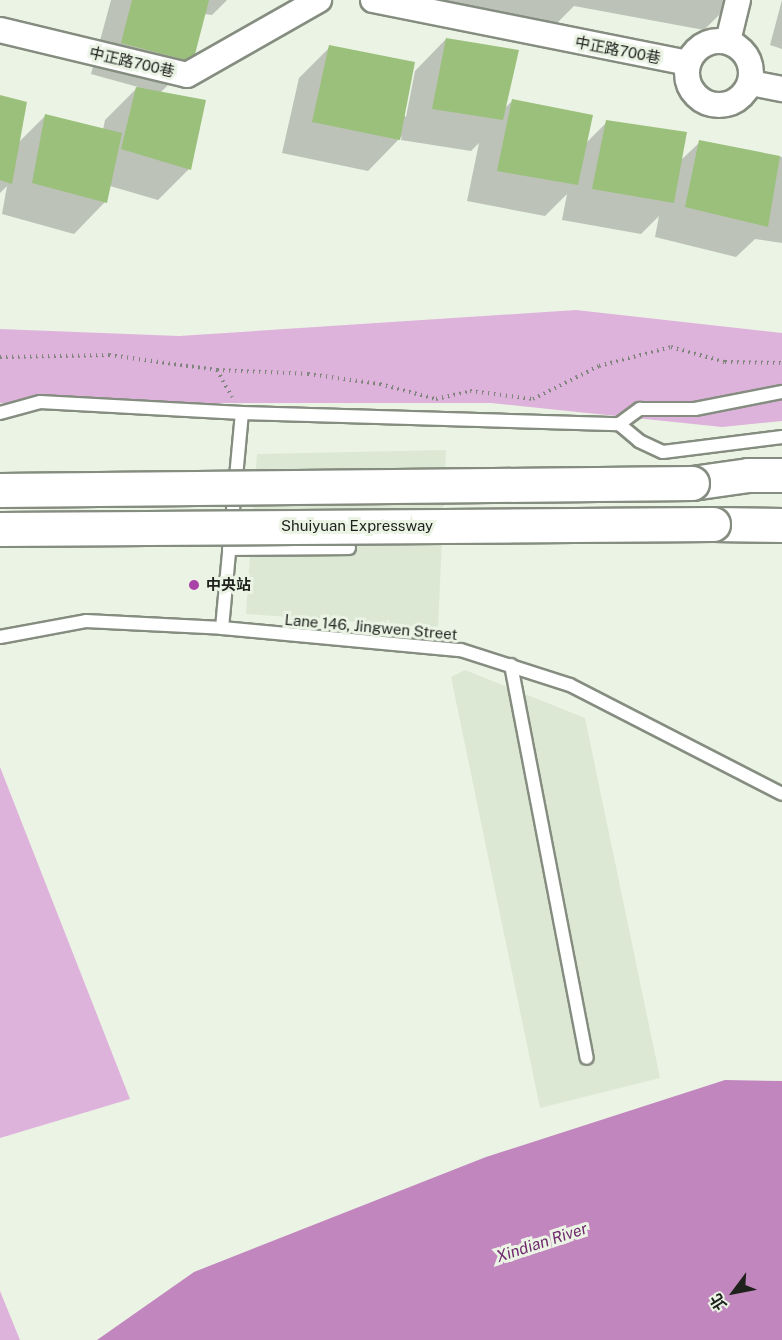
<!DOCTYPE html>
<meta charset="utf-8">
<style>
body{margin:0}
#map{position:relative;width:782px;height:1340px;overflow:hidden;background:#ebf3e5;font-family:"Public Sans","Noto Sans TC",sans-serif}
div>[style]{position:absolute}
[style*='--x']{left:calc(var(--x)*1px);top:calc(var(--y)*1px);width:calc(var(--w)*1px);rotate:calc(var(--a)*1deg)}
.built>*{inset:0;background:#dce8d3}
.green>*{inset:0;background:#deb3db}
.water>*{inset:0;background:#c186bd}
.shadow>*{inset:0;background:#0003}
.building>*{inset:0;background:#9bc07b}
.path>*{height:4px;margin-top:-2px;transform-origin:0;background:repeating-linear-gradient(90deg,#7f857c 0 1.5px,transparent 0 6px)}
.roads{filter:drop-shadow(2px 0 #858d80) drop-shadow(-2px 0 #858d80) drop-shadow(0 2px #858d80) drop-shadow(0 -2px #858d80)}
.service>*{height:12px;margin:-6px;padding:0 6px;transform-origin:6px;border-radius:6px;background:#fff}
.minor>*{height:24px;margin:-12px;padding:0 12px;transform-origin:12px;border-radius:12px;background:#fff}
.minor>.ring{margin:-12px;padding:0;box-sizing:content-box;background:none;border:24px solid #fff;border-radius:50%}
.trunk>*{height:33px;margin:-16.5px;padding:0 16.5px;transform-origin:16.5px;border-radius:16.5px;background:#fff}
.bridges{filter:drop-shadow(2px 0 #858d80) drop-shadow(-2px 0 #858d80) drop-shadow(0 2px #858d80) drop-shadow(0 -2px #858d80)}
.trunk-bridge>*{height:33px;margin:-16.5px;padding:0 16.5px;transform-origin:16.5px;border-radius:16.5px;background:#fff}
.dots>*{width:16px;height:16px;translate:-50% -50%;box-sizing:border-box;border:3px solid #ebf3e5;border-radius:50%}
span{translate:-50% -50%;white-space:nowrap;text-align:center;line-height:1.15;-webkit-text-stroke:6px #ebf3e5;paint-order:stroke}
.street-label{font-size:15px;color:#1e211c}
.poi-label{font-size:15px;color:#1e211c;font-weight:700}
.left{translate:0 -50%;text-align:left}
.water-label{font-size:16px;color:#6f296d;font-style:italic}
.north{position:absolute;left:704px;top:1262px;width:60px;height:60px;-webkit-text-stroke:4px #ebf3e5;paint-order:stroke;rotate:238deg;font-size:16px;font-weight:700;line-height:24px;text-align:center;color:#1e211c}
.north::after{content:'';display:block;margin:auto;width:21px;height:27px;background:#1e211c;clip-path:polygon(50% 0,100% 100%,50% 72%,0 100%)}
</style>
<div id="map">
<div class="built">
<div style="clip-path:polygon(446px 450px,438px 628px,246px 614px,257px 454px)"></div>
<div style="clip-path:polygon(465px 670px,585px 718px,660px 1078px,540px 1108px,451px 677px)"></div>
</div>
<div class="green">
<div style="clip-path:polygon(576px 310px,782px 333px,782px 421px,722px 427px,491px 403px,0 403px,0 329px,179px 336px)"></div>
<div style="clip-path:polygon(0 767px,130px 1099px,0 1138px)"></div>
<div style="clip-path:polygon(0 1291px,20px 1340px,0 1340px)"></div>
</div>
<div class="water">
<div style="clip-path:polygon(725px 1080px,782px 1081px,782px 1340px,97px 1340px,194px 1272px,486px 1157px)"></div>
</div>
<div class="shadow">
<div style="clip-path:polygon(111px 0,227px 0,212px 15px,204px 14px,191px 62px,160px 93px,189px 169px,158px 200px,110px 186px,105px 202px,74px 234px,2px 214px,7px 186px,0 193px,0 97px,17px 144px,46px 115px,103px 130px,105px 120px,138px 87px,91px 74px)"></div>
<div style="clip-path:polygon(402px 0,734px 0,704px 30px,574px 6px,546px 34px)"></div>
<div style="clip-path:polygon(782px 0,782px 49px,770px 45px)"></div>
<div style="clip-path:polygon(446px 39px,505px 108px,513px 100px,586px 143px,607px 122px,680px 161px,700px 142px,782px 157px,782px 243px,755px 239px,736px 257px,655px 237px,659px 216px,641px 234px,562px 220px,567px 194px,545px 216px,467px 201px,479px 143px,471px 151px,401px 140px,402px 136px,368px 171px,282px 153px,299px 78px,330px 47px,406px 117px,415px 71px)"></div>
</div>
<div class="building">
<div style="clip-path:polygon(132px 0,209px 0,193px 62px,121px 43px)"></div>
<div style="clip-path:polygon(446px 38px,519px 50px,503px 120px,432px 109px)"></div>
<div style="clip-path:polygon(329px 45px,415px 62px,400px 140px,312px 122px)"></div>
<div style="clip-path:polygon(136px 87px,206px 100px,191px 170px,121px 149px)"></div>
<div style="clip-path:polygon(0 95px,27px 102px,12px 184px,0 180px)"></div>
<div style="clip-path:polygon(512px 99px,593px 115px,578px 185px,497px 171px)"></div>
<div style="clip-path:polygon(45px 114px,122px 133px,107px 203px,32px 183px)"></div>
<div style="clip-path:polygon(606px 120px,687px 132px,674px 203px,592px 189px)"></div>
<div style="clip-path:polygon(699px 140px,780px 156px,768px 227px,685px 207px)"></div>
</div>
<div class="path">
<div style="--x:0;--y:357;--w:109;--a:-1.1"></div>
<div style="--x:109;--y:355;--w:109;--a:7.9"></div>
<div style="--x:217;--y:370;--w:31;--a:61"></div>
<div style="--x:217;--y:370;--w:91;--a:2.5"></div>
<div style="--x:308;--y:374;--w:73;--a:7.9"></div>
<div style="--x:380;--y:384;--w:58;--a:15"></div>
<div style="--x:436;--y:399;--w:35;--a:-13"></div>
<div style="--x:470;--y:391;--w:64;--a:7.2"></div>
<div style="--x:533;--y:399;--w:74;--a:-26.6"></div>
<div style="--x:599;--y:366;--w:74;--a:-14.8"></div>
<div style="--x:671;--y:347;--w:56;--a:15.5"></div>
<div style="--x:725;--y:362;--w:57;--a:1"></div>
</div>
<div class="roads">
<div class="service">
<div style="--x:0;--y:413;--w:41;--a:-15.4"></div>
<div style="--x:40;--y:402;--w:202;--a:3.1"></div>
<div style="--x:242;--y:413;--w:377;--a:1.7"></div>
<div style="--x:619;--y:424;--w:26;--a:-36"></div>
<div style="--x:640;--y:409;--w:55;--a:0"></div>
<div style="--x:695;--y:409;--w:89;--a:-11.1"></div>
<div style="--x:619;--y:424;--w:26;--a:40"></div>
<div style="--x:639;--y:441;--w:26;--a:25"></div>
<div style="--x:663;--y:452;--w:120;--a:-7.2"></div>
<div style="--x:229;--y:549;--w:120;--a:-0.5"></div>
<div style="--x:222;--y:628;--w:216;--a:-84.7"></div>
<div style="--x:0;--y:637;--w:87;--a:-10.5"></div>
<div style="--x:86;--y:621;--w:136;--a:2.9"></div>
<div style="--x:222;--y:628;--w:240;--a:5.3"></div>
<div style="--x:461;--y:650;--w:114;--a:17.8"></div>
<div style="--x:570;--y:685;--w:238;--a:27.2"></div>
<div style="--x:511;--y:665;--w:400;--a:79.1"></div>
</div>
<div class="minor">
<div style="--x:373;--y:0;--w:320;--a:11.3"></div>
<div style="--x:0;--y:30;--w:192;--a:13.5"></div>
<div style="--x:187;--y:75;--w:152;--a:-29.6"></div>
<div style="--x:728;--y:41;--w:42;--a:-76.3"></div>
<div class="ring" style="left:687px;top:41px;width:40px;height:40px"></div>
<div style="--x:751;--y:83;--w:32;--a:11"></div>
</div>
<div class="trunk">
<div style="--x:692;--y:483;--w:57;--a:-8.1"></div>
<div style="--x:748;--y:475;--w:34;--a:0"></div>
<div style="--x:713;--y:524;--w:69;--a:0.8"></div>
</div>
</div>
<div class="bridges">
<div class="trunk-bridge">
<div style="--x:0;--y:490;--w:692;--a:-0.58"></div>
<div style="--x:0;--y:529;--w:713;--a:-0.4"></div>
</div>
</div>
<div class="dots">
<div style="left:194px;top:585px;background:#aa43a7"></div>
</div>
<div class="street-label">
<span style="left:618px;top:50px;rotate:11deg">中正路700巷</span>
<span style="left:132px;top:62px;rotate:13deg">中正路700巷</span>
<span style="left:357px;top:526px">Shuiyuan Expressway</span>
<span style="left:371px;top:627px;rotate:5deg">Lane 146, Jingwen Street</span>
</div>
<div class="poi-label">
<span class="left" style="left:206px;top:585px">中央站</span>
</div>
<div class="water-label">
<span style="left:542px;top:1243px;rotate:-18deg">Xindian River</span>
</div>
<div class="north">北</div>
</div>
